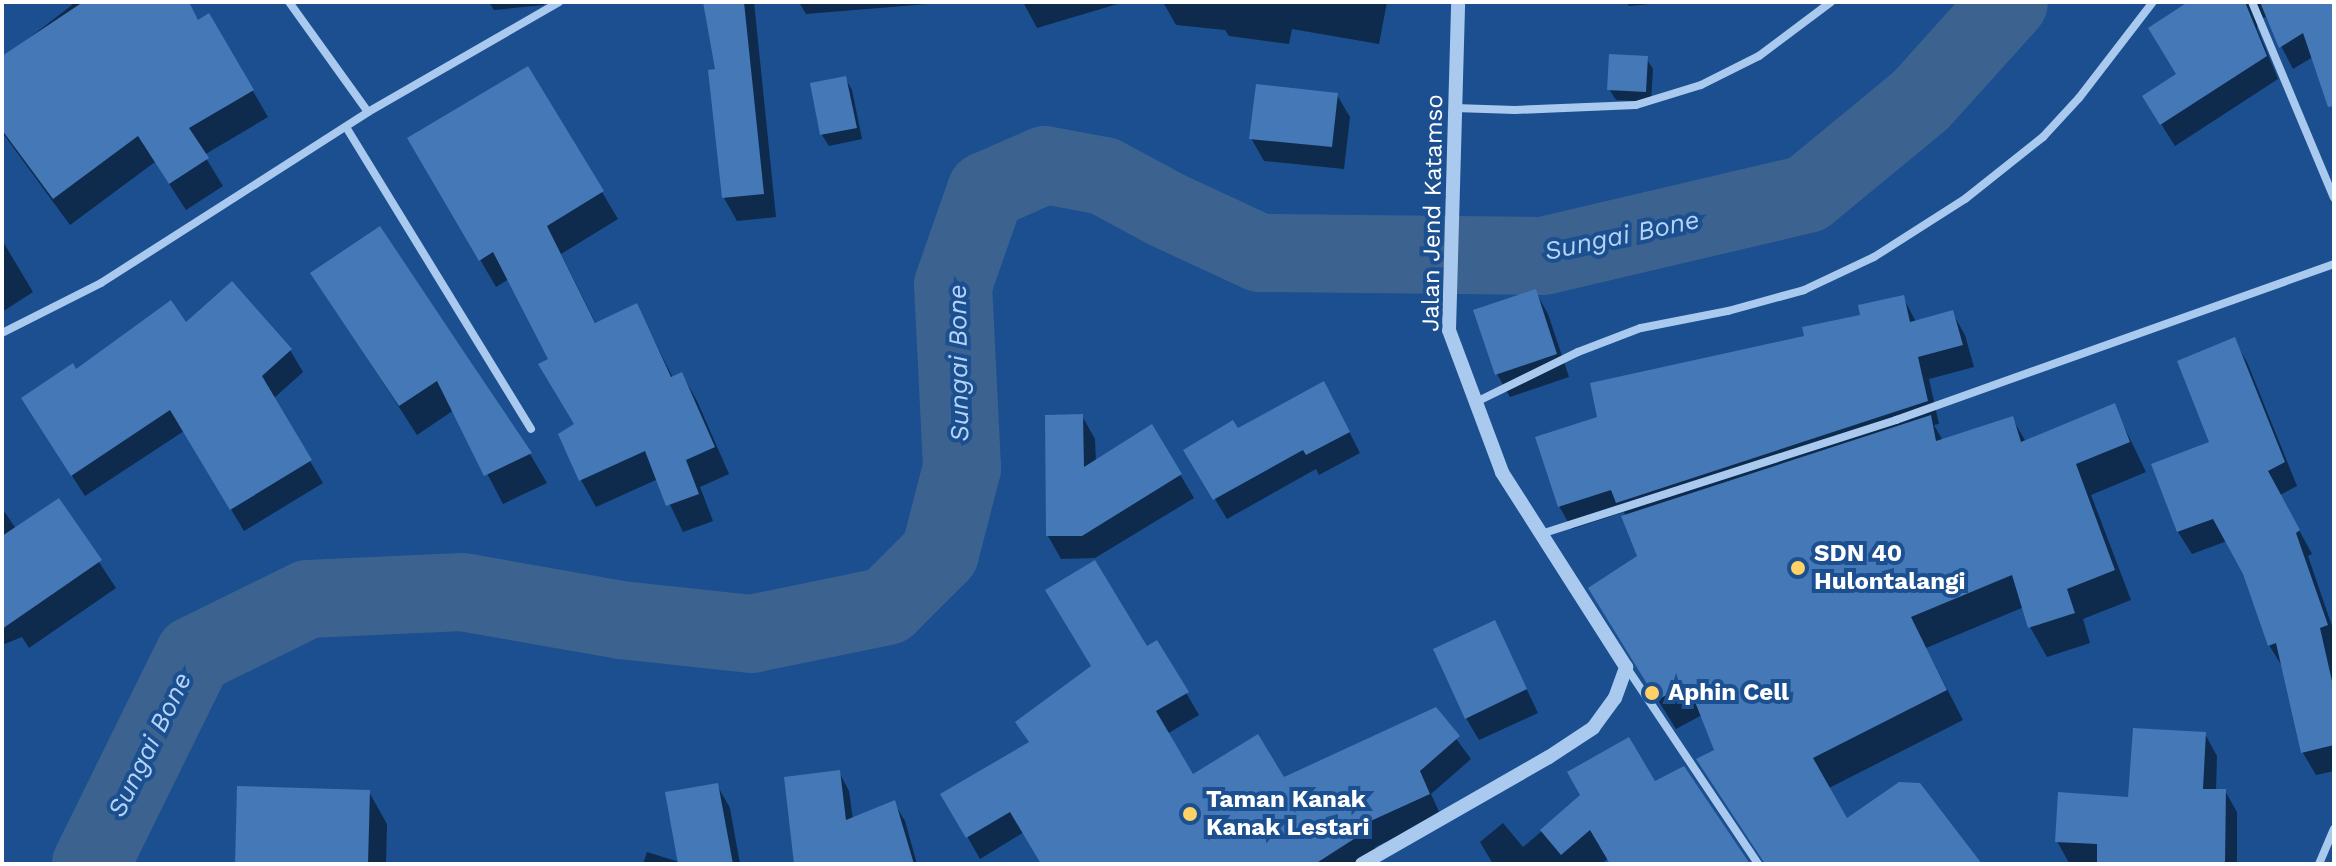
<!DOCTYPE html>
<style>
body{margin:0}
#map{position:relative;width:2336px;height:866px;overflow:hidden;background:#1b4f8f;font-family:"Work Sans",sans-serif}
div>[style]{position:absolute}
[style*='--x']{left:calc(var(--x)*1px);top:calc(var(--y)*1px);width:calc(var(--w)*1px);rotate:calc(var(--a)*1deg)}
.shadow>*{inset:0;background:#0007}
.river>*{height:78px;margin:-39px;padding:0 39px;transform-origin:39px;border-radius:39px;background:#3c6290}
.building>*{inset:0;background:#4478b7}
.minor>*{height:8px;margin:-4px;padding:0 4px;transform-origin:4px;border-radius:4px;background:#a9c9ee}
.tertiary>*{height:14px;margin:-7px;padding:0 7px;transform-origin:7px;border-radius:7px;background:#a9c9ee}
.dots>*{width:22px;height:22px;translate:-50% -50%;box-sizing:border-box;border:4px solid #1b4f8f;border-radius:50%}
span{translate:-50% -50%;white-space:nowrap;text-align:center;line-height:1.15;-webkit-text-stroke:8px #1b4f8f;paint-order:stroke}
.street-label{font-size:24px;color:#fff}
.poi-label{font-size:24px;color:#fff;font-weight:700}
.left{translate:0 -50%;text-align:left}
.water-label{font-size:26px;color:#b5d3f5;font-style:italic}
.frame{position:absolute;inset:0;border:4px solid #fff;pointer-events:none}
</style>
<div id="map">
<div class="shadow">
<div style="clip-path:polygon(70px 2px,188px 2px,199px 22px,209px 16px,268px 117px,204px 155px,223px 186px,186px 210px,155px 162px,70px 225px,2px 132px,2px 59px,72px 5px)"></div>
<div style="clip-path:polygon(489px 2px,544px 2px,544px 5px,494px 10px)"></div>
<div style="clip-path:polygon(705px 2px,754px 2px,776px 217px,737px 221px,724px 198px,710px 72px,717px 71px)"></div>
<div style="clip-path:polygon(799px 2px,952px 2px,806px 14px)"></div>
<div style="clip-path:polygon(1023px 2px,1124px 2px,1037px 28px)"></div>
<div style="clip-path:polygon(1163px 2px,1387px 2px,1379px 44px,1292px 29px,1289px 44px,1229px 36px,1225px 30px,1176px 25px)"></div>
<div style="clip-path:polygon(1627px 2px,1671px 2px,1629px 6px)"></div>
<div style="clip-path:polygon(2191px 2px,2334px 2px,2334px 108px,2313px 57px,2293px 69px,2266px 17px,2259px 19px,2257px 28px,2278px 79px,2175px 146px,2158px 119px,2178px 75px)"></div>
<div style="clip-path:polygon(1646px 58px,1653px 69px,1651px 102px,1616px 100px,1609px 89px)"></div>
<div style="clip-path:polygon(528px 68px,618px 219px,561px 254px,596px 324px,636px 305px,673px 378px,682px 374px,697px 401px,729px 474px,700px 487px,713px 521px,683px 532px,658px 479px,596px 507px,581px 480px,580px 432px,551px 360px,509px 279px,496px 287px,410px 139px)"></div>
<div style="clip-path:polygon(845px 78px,852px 90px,862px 139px,829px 146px,822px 135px,812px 84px)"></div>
<div style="clip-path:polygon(1337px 95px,1350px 117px,1344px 169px,1264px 161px,1251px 138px)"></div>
<div style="clip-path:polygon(2px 240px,33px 292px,2px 312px)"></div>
<div style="clip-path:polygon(312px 273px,530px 454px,547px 483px,503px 504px,454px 410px,417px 435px)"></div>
<div style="clip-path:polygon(1535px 291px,1548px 314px,1569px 377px,1510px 397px,1497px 374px,1476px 311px)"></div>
<div style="clip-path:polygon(1903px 297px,1916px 322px,1952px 312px,1965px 335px,1974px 367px,1929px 379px,1939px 424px,1934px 425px,1943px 441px,2012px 418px,2026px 442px,2114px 406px,2146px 472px,2091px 495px,2131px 600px,2083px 619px,2090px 643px,2047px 657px,2030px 627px,2024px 607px,1926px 648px,1963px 720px,1829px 788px,1847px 821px,1980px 864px,1766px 864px,1702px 715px,1676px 729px,1607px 618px,1640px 557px,1624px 512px,1572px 529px,1559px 506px,1600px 418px,1862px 316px)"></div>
<div style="clip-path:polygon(186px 325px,290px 350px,303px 372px,273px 399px,323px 483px,244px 531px,184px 431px,85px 496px,36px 420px)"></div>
<div style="clip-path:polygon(2234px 340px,2247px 362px,2297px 486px,2280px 495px,2312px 554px,2308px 556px,2334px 632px,2334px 771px,2316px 775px,2303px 753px,2283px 668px,2269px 645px,2245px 574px,2227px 541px,2192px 554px,2178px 532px,2154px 466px,2212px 443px)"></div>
<div style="clip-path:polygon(1335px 404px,1360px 453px,1319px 475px,1316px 469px,1227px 519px,1186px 451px,1237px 430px)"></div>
<div style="clip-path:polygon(1082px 416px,1095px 439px,1096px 462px,1152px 427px,1194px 498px,1095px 558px,1061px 559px,1048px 536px)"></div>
<div style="clip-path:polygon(58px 500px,116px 588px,29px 648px,22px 637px,2px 645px,2px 508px,16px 529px)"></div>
<div style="clip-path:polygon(1494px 622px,1538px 713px,1479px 740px,1466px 718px)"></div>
<div style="clip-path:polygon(1157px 643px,1199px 715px,1167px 734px,1192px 777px,1283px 780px,1435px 710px,1471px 759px,1431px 794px,1441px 816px,1375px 847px,1378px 853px,1361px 864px,1043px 864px,1024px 832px,980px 859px,943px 794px,1030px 744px,1018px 723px)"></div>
<div style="clip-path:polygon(2205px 734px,2217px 756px,2216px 791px,2225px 791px,2237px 812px,2237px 864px,2069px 863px,2057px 841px,2130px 799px)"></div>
<div style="clip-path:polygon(839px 772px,849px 791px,853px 820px,894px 803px,905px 821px,917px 864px,796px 864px)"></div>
<div style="clip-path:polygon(1654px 783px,1747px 864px,1612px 864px,1608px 858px,1602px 864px,1493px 864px,1480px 842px,1503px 823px,1523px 847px,1583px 796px)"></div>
<div style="clip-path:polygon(717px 785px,730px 808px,740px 864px,643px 864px,647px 852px,679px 862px)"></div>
<div style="clip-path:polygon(369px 792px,387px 824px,386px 864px,237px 864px)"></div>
</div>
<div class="river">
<div style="--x:91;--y:864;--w:233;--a:-63.8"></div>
<div style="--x:194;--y:655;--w:127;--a:-26.2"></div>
<div style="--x:308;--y:599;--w:154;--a:-2.6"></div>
<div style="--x:462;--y:592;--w:161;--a:10"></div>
<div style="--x:621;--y:620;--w:131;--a:6.1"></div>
<div style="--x:751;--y:634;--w:139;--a:-11.6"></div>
<div style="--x:887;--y:606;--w:75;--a:-45"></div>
<div style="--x:940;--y:553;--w:88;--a:-75.5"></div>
<div style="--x:962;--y:468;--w:183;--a:-92.8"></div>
<div style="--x:953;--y:285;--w:100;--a:-70.7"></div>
<div style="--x:986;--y:191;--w:64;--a:-23.8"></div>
<div style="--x:1045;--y:165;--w:60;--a:10.6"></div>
<div style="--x:1104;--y:176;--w:69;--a:28.4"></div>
<div style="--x:1165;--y:209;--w:105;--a:24.9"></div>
<div style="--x:1260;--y:253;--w:283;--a:0.6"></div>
<div style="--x:1543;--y:256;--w:271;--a:-13.2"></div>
<div style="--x:1807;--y:194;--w:146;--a:-39.5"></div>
<div style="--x:1920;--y:101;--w:133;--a:-48"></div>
</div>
<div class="building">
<div style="clip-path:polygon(83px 2px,189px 2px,198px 20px,209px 13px,254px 90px,189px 128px,209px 158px,169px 184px,138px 136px,53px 199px,2px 130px,2px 56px)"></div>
<div style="clip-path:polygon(703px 2px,744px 2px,764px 194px,722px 198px,708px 70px,715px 69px)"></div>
<div style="clip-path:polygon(2188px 2px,2245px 2px,2267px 56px,2160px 125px,2142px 96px,2176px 74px,2148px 28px)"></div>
<div style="clip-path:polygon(2260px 2px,2334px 2px,2334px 106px,2328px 107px,2303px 33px,2279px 48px)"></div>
<div style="clip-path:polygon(1609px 54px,1648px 56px,1646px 92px,1607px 90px)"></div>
<div style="clip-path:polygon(528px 66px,604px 191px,547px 226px,595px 323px,637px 303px,671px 377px,682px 372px,715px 447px,686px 460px,699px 494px,666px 506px,645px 451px,579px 481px,558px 434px,574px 424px,538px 364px,548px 359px,493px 252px,479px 261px,407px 138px)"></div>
<div style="clip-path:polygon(846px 76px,857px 128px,820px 135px,810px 83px)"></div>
<div style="clip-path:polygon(1256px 84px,1338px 93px,1332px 147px,1249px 139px)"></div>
<div style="clip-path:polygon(380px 226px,468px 358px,532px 453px,484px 476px,437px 381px,399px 406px,310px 273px)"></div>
<div style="clip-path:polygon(232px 281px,292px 349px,262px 376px,312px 460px,230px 510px,170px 410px,71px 476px,21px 398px,73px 363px,76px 369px,171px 300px,186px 322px)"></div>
<div style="clip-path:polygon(1536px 289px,1557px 354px,1495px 375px,1473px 310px)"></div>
<div style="clip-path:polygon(1904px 295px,1910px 322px,1953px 310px,1963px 345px,1918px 357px,1928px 401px,1616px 503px,1611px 490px,1558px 507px,1535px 437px,1597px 417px,1590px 383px,1804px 336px,1802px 327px,1860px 315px,1858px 305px)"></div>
<div style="clip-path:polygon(2235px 337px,2285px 462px,2268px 471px,2300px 530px,2296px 533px,2328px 625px,2320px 628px,2334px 690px,2334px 745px,2301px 753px,2276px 643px,2268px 646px,2243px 574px,2213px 519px,2177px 532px,2151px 464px,2209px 442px,2177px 361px)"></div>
<div style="clip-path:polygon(1324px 381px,1350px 432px,1306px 455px,1303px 450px,1213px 500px,1183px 450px,1233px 420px,1238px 428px)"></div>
<div style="clip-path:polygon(2115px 403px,2130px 442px,2076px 464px,2115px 570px,2067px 589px,2075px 613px,2028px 628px,2012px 575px,1911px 617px,1947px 690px,1813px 758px,1847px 818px,1899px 782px,1920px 783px,1982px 864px,1765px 864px,1696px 759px,1714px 750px,1688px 684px,1657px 700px,1588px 588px,1637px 556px,1621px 516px,1931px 415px,1936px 441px,2013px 416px,2021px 442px)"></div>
<div style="clip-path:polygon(1083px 414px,1084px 467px,1152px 424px,1182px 474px,1082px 536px,1046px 536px,1045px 415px)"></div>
<div style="clip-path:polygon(59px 498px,102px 560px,2px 629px,2px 536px)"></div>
<div style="clip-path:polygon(1095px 560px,1147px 646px,1157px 640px,1189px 692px,1156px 711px,1193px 774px,1258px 734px,1284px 777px,1436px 707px,1460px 736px,1420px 771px,1430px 794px,1364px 824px,1368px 830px,1315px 864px,1041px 864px,1010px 812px,966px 838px,940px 794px,1029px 742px,1015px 722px,1091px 666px,1045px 590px)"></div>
<div style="clip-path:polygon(1495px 620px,1527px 689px,1465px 719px,1433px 649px)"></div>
<div style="clip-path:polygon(2133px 728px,2206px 732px,2203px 789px,2226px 789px,2225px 864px,2097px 864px,2097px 844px,2055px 842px,2058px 792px,2128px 797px)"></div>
<div style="clip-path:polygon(1629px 737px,1655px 781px,1684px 766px,1750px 864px,1610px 864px,1590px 830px,1561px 855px,1540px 830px,1580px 795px,1567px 772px)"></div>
<div style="clip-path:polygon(840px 770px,846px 820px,895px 800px,914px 864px,794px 864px,784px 777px)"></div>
<div style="clip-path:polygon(718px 783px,733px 864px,678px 864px,665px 792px)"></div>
<div style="clip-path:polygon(237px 786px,370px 790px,368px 864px,235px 864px)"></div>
</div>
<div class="minor">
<div style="--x:289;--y:2;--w:135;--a:54.3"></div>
<div style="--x:2252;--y:2;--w:212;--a:67.3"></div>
<div style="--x:1455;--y:108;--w:60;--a:1.9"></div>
<div style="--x:1515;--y:110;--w:121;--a:-2.4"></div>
<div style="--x:1636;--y:105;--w:68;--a:-17.1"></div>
<div style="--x:1701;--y:85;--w:65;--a:-26.6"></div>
<div style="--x:1759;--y:56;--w:90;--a:-36.9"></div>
<div style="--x:346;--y:127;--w:354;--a:58.5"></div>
<div style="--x:2;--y:333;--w:111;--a:-26.8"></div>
<div style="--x:101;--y:283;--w:317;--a:-32.6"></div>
<div style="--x:368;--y:112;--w:220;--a:-29.9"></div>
<div style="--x:1474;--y:403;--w:116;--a:-26.1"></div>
<div style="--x:1578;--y:352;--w:67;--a:-20.9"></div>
<div style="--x:1641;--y:328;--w:89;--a:-11.1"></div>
<div style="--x:1728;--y:311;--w:79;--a:-15.4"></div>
<div style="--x:1804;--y:290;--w:77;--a:-25.2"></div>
<div style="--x:1874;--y:257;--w:108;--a:-32.5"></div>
<div style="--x:1965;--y:199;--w:100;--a:-38.5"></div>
<div style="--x:2043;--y:137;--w:53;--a:-47.3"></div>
<div style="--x:2079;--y:98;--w:121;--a:-52.4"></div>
<div style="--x:1541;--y:534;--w:373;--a:-17.8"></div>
<div style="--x:1896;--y:420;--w:465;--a:-19.6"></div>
<div style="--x:1627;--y:668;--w:236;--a:56.2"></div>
<div style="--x:2319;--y:864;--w:38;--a:-67"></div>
</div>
<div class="tertiary">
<div style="--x:1362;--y:864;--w:215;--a:-29.8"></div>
<div style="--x:1549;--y:757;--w:53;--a:-33.4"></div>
<div style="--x:1593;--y:728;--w:37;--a:-54"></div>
<div style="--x:1615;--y:698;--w:33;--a:-70"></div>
<div style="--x:1626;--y:667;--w:231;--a:-122.5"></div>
<div style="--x:1502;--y:472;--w:152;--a:-110.5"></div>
<div style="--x:1449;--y:330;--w:328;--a:-88.4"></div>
</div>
<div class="dots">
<div style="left:1798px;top:568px;background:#ffd166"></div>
<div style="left:1652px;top:693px;background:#ffd166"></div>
<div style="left:1190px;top:814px;background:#ffd166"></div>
</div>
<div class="street-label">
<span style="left:1433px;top:213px;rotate:-89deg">Jalan Jend Katamso</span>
</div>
<div class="poi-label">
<span class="left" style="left:1814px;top:568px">SDN 40<br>Hulontalangi</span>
<span class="left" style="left:1668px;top:693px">Aphin Cell</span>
<span class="left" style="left:1206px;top:814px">Taman Kanak<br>Kanak Lestari</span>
</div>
<div class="water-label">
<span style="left:1622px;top:236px;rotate:-12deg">Sungai Bone</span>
<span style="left:959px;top:363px;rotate:-91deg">Sungai Bone</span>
<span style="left:150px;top:745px;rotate:-64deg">Sungai Bone</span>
</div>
<div class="frame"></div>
</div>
